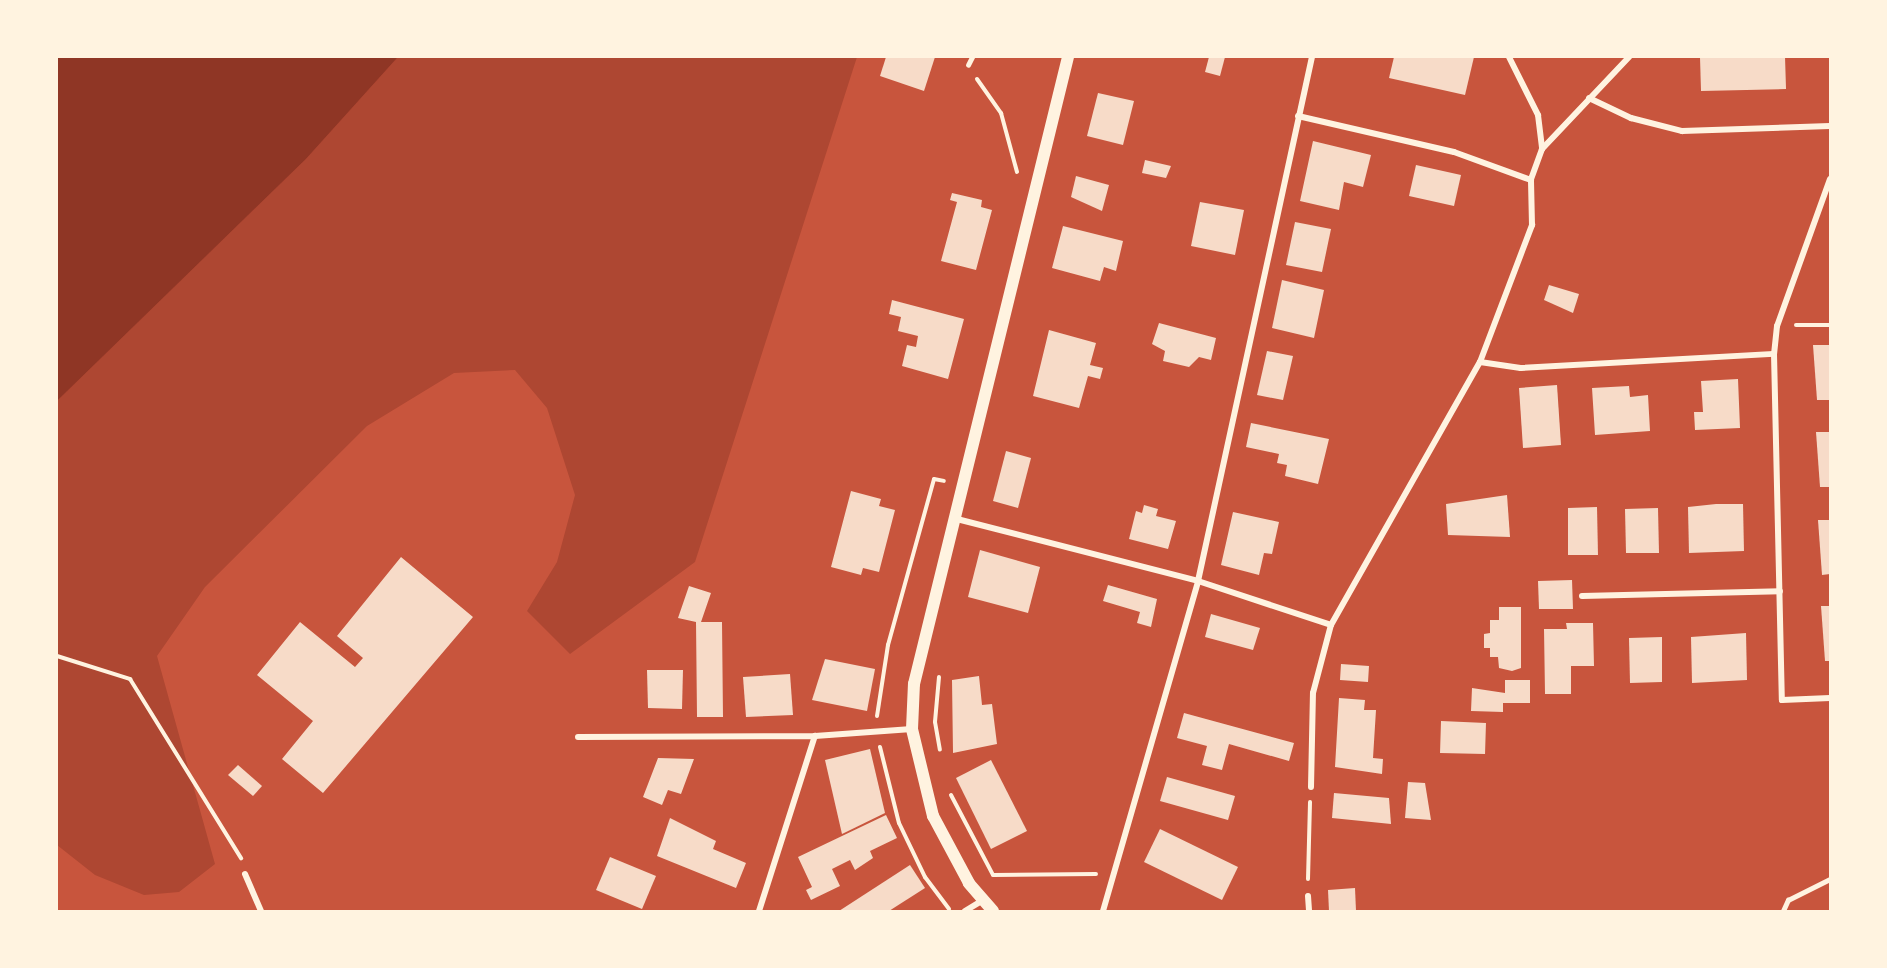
<!DOCTYPE html>
<style>
body{margin:0}
#map{position:relative;width:1887px;height:968px;overflow:hidden;background:#c8553d;font-family:"Golos Text",sans-serif}
div>[style]{position:absolute}
[style*='--x']{left:calc(var(--x)*1px);top:calc(var(--y)*1px);width:calc(var(--w)*1px);rotate:calc(var(--a)*1deg)}
.green>*{inset:0;background:#ae4732}
.water>*{inset:0;background:#8f3625}
.building>*{inset:0;background:#f7dbc8}
.path>*{height:4px;margin:-2px;padding:0 2px;transform-origin:2px;border-radius:2px;background:#fff3e0}
.service>*{height:4.5px;margin:-2.25px;padding:0 2.25px;transform-origin:2.25px;border-radius:2.25px;background:#fff3e0}
.minor>*{height:6px;margin:-3px;padding:0 3px;transform-origin:3px;border-radius:3px;background:#fff3e0}
.secondary>*{height:12px;margin:-6px;padding:0 6px;transform-origin:6px;border-radius:6px;background:#fff3e0}
span{translate:-50% -50%;white-space:nowrap;text-align:center;line-height:1.15;-webkit-text-stroke:5px #fff3e0;paint-order:stroke}
.frame{position:absolute;inset:0;border:58px solid #fff3e0;pointer-events:none}
</style>
<div id="map">
<div class="green">
<div style="clip-path:polygon(398px 57px,857px 57px,695px 562px,570px 654px,527px 611px,557px 562px,575px 495px,547px 408px,515px 370px,454px 373px,367px 426px,205px 587px,157px 656px,215px 864px,179px 892px,144px 895px,95px 875px,57px 845px,57px 401px,306px 159px)"></div>
</div>
<div class="water">
<div style="clip-path:polygon(57px 57px,398px 57px,306px 159px,57px 401px)"></div>
</div>
<div class="building">
<div style="clip-path:polygon(886px 57px,935px 57px,924px 91px,880px 76px)"></div>
<div style="clip-path:polygon(1209px 57px,1225px 57px,1220px 76px,1205px 72px)"></div>
<div style="clip-path:polygon(1394px 57px,1474px 57px,1465px 95px,1389px 78px)"></div>
<div style="clip-path:polygon(1700px 57px,1785px 57px,1786px 89px,1701px 91px)"></div>
<div style="clip-path:polygon(1098px 93px,1134px 101px,1123px 145px,1087px 136px)"></div>
<div style="clip-path:polygon(1313px 141px,1371px 155px,1363px 187px,1344px 182px,1339px 210px,1300px 201px)"></div>
<div style="clip-path:polygon(1145px 160px,1171px 166px,1166px 178px,1142px 173px)"></div>
<div style="clip-path:polygon(1416px 165px,1461px 175px,1454px 206px,1409px 196px)"></div>
<div style="clip-path:polygon(1076px 176px,1109px 185px,1102px 211px,1071px 197px)"></div>
<div style="clip-path:polygon(952px 193px,982px 200px,981px 207px,992px 210px,976px 270px,941px 261px,957px 202px,950px 200px)"></div>
<div style="clip-path:polygon(1200px 202px,1244px 210px,1235px 255px,1191px 246px)"></div>
<div style="clip-path:polygon(1295px 222px,1331px 229px,1322px 272px,1286px 265px)"></div>
<div style="clip-path:polygon(1063px 226px,1123px 241px,1116px 271px,1104px 267px,1100px 281px,1052px 268px)"></div>
<div style="clip-path:polygon(1282px 280px,1324px 290px,1314px 338px,1272px 328px)"></div>
<div style="clip-path:polygon(1549px 285px,1579px 294px,1573px 313px,1544px 300px)"></div>
<div style="clip-path:polygon(892px 300px,964px 319px,948px 379px,902px 366px,907px 345px,916px 347px,918px 336px,898px 331px,901px 317px,889px 314px)"></div>
<div style="clip-path:polygon(1159px 323px,1216px 338px,1211px 360px,1199px 357px,1189px 367px,1163px 361px,1165px 351px,1152px 344px)"></div>
<div style="clip-path:polygon(1049px 330px,1096px 343px,1090px 365px,1103px 368px,1100px 379px,1088px 376px,1079px 408px,1033px 396px)"></div>
<div style="clip-path:polygon(1813px 345px,1830px 345px,1830px 400px,1817px 400px)"></div>
<div style="clip-path:polygon(1267px 351px,1293px 356px,1283px 400px,1257px 395px)"></div>
<div style="clip-path:polygon(1738px 379px,1740px 428px,1695px 430px,1694px 412px,1703px 412px,1701px 381px)"></div>
<div style="clip-path:polygon(1557px 385px,1561px 445px,1523px 448px,1519px 388px)"></div>
<div style="clip-path:polygon(1629px 386px,1630px 397px,1648px 395px,1650px 431px,1595px 435px,1592px 388px)"></div>
<div style="clip-path:polygon(1251px 423px,1329px 439px,1318px 484px,1285px 476px,1287px 465px,1277px 463px,1279px 454px,1246px 447px)"></div>
<div style="clip-path:polygon(1816px 432px,1830px 432px,1830px 487px,1820px 487px)"></div>
<div style="clip-path:polygon(1006px 451px,1031px 458px,1018px 508px,993px 501px)"></div>
<div style="clip-path:polygon(851px 491px,881px 499px,879px 506px,895px 510px,879px 572px,863px 568px,861px 575px,831px 567px)"></div>
<div style="clip-path:polygon(1507px 495px,1510px 537px,1448px 535px,1446px 504px)"></div>
<div style="clip-path:polygon(1716px 504px,1743px 504px,1744px 551px,1689px 553px,1688px 507px)"></div>
<div style="clip-path:polygon(1144px 505px,1158px 509px,1156px 516px,1176px 521px,1168px 549px,1129px 539px,1136px 511px,1142px 513px)"></div>
<div style="clip-path:polygon(1597px 507px,1598px 555px,1568px 555px,1568px 508px)"></div>
<div style="clip-path:polygon(1658px 508px,1659px 553px,1626px 553px,1625px 509px)"></div>
<div style="clip-path:polygon(1233px 512px,1279px 522px,1272px 554px,1264px 553px,1259px 575px,1221px 565px)"></div>
<div style="clip-path:polygon(1818px 520px,1830px 520px,1830px 574px,1822px 575px)"></div>
<div style="clip-path:polygon(980px 550px,1040px 567px,1028px 613px,968px 597px)"></div>
<div style="clip-path:polygon(401px 557px,473px 617px,323px 793px,282px 759px,313px 721px,257px 675px,300px 622px,355px 667px,363px 658px,337px 636px)"></div>
<div style="clip-path:polygon(1572px 580px,1573px 609px,1539px 609px,1538px 581px)"></div>
<div style="clip-path:polygon(1108px 585px,1157px 599px,1151px 627px,1137px 623px,1140px 612px,1103px 601px)"></div>
<div style="clip-path:polygon(689px 586px,711px 593px,701px 622px,722px 622px,723px 717px,697px 717px,696px 622px,678px 618px)"></div>
<div style="clip-path:polygon(1821px 606px,1830px 606px,1830px 661px,1825px 661px)"></div>
<div style="clip-path:polygon(1499px 607px,1521px 607px,1521px 668px,1512px 671px,1499px 668px,1498px 657px,1490px 657px,1490px 648px,1484px 648px,1484px 634px,1490px 633px,1490px 620px,1499px 620px)"></div>
<div style="clip-path:polygon(1211px 614px,1260px 628px,1253px 650px,1205px 637px)"></div>
<div style="clip-path:polygon(1566px 623px,1593px 623px,1594px 666px,1571px 666px,1571px 694px,1545px 694px,1544px 629px,1567px 629px)"></div>
<div style="clip-path:polygon(1746px 633px,1747px 680px,1692px 683px,1691px 637px)"></div>
<div style="clip-path:polygon(1662px 637px,1662px 682px,1630px 683px,1629px 638px)"></div>
<div style="clip-path:polygon(825px 659px,875px 669px,867px 711px,812px 700px)"></div>
<div style="clip-path:polygon(1341px 664px,1369px 666px,1368px 682px,1340px 680px)"></div>
<div style="clip-path:polygon(647px 670px,683px 670px,682px 709px,648px 708px)"></div>
<div style="clip-path:polygon(790px 674px,793px 715px,746px 717px,743px 677px)"></div>
<div style="clip-path:polygon(979px 676px,982px 705px,992px 704px,997px 744px,953px 753px,952px 680px)"></div>
<div style="clip-path:polygon(1505px 680px,1530px 680px,1530px 703px,1503px 703px,1503px 712px,1471px 711px,1472px 688px,1505px 693px)"></div>
<div style="clip-path:polygon(1339px 698px,1365px 700px,1364px 710px,1376px 710px,1373px 758px,1383px 759px,1382px 774px,1335px 767px)"></div>
<div style="clip-path:polygon(1184px 713px,1294px 743px,1289px 761px,1229px 744px,1222px 770px,1202px 765px,1207px 746px,1177px 738px)"></div>
<div style="clip-path:polygon(1441px 721px,1486px 723px,1485px 754px,1440px 753px)"></div>
<div style="clip-path:polygon(870px 749px,885px 813px,842px 834px,825px 760px)"></div>
<div style="clip-path:polygon(658px 758px,694px 759px,681px 794px,668px 790px,662px 805px,643px 797px)"></div>
<div style="clip-path:polygon(991px 760px,1027px 831px,991px 849px,956px 778px)"></div>
<div style="clip-path:polygon(238px 765px,262px 786px,253px 796px,228px 775px)"></div>
<div style="clip-path:polygon(1167px 777px,1235px 796px,1228px 820px,1160px 801px)"></div>
<div style="clip-path:polygon(1408px 782px,1425px 783px,1431px 820px,1405px 818px)"></div>
<div style="clip-path:polygon(1334px 793px,1389px 798px,1391px 824px,1332px 818px)"></div>
<div style="clip-path:polygon(886px 815px,897px 838px,870px 851px,873px 858px,855px 870px,850px 860px,832px 869px,840px 886px,811px 900px,806px 890px,812px 887px,798px 857px)"></div>
<div style="clip-path:polygon(670px 818px,716px 841px,713px 849px,746px 863px,736px 888px,657px 856px)"></div>
<div style="clip-path:polygon(1160px 829px,1238px 867px,1222px 900px,1144px 862px)"></div>
<div style="clip-path:polygon(610px 857px,656px 876px,642px 909px,596px 890px)"></div>
<div style="clip-path:polygon(910px 865px,925px 888px,889px 911px,839px 911px)"></div>
<div style="clip-path:polygon(1355px 888px,1356px 911px,1329px 911px,1328px 890px)"></div>
</div>
<div class="path">
<div style="--x:977;--y:79;--w:42;--a:54.8"></div>
<div style="--x:1001;--y:113;--w:61;--a:74.8"></div>
<div style="--x:1796;--y:325;--w:34;--a:0"></div>
<div style="--x:57;--y:656;--w:77;--a:17.5"></div>
<div style="--x:130;--y:679;--w:211;--a:58.2"></div>
<div style="--x:939;--y:677;--w:45;--a:95.1"></div>
<div style="--x:935;--y:722;--w:28;--a:80"></div>
<div style="--x:877;--y:716;--w:72;--a:-81.2"></div>
<div style="--x:888;--y:645;--w:172;--a:-74.5"></div>
<div style="--x:934;--y:479;--w:10;--a:11"></div>
<div style="--x:880;--y:747;--w:78;--a:76"></div>
<div style="--x:899;--y:823;--w:60;--a:64.3"></div>
<div style="--x:925;--y:877;--w:40;--a:53"></div>
<div style="--x:951;--y:795;--w:90;--a:62.3"></div>
<div style="--x:993;--y:875;--w:103;--a:-0.6"></div>
<div style="--x:1308;--y:879;--w:77;--a:-88.5"></div>
</div>
<div class="service">
<div style="--x:968;--y:65;--w:9;--a:-63"></div>
<div style="--x:1783;--y:911;--w:12;--a:-66"></div>
<div style="--x:1788;--y:900;--w:47;--a:-26.6"></div>
</div>
<div class="minor">
<div style="--x:1509;--y:57;--w:65;--a:63.4"></div>
<div style="--x:1538;--y:115;--w:34;--a:83"></div>
<div style="--x:1542;--y:149;--w:33;--a:110"></div>
<div style="--x:1589;--y:98;--w:47;--a:25.5"></div>
<div style="--x:1631;--y:118;--w:53;--a:14.3"></div>
<div style="--x:1682;--y:131;--w:148;--a:-1.9"></div>
<div style="--x:1298;--y:116;--w:160;--a:13"></div>
<div style="--x:1454;--y:152;--w:82;--a:20"></div>
<div style="--x:1542;--y:149;--w:127;--a:-46.6"></div>
<div style="--x:1830;--y:179;--w:156;--a:109.8"></div>
<div style="--x:1777;--y:326;--w:28;--a:96"></div>
<div style="--x:1774;--y:354;--w:346;--a:88.7"></div>
<div style="--x:1782;--y:700;--w:48;--a:-2.4"></div>
<div style="--x:1480;--y:362;--w:41;--a:8.3"></div>
<div style="--x:1521;--y:368;--w:253;--a:-3.2"></div>
<div style="--x:953;--y:518;--w:253;--a:14.4"></div>
<div style="--x:1198;--y:581;--w:140;--a:18.3"></div>
<div style="--x:1582;--y:596;--w:198;--a:-1.4"></div>
<div style="--x:578;--y:737;--w:237;--a:-0.2"></div>
<div style="--x:815;--y:736;--w:97;--a:-4.1"></div>
<div style="--x:1311;--y:787;--w:94;--a:-88.8"></div>
<div style="--x:1313;--y:693;--w:70;--a:-75.2"></div>
<div style="--x:1331;--y:625;--w:302;--a:-60.5"></div>
<div style="--x:1480;--y:362;--w:147;--a:-69.2"></div>
<div style="--x:1532;--y:225;--w:45;--a:-91.3"></div>
<div style="--x:245;--y:874;--w:40;--a:66.6"></div>
<div style="--x:1308;--y:896;--w:15;--a:86"></div>
<div style="--x:759;--y:911;--w:184;--a:-72.3"></div>
<div style="--x:965;--y:911;--w:21;--a:-31"></div>
<div style="--x:1103;--y:911;--w:343;--a:-73.9"></div>
<div style="--x:1198;--y:581;--w:536;--a:-77.73"></div>
</div>
<div class="secondary">
<div style="--x:993;--y:911;--w:37;--a:-131"></div>
<div style="--x:969;--y:883;--w:76;--a:-118.2"></div>
<div style="--x:933;--y:816;--w:89;--a:-103.6"></div>
<div style="--x:912;--y:729;--w:45;--a:-87.5"></div>
<div style="--x:914;--y:684;--w:646;--a:-76.2"></div>
</div>
<div class="frame"></div>
</div>
